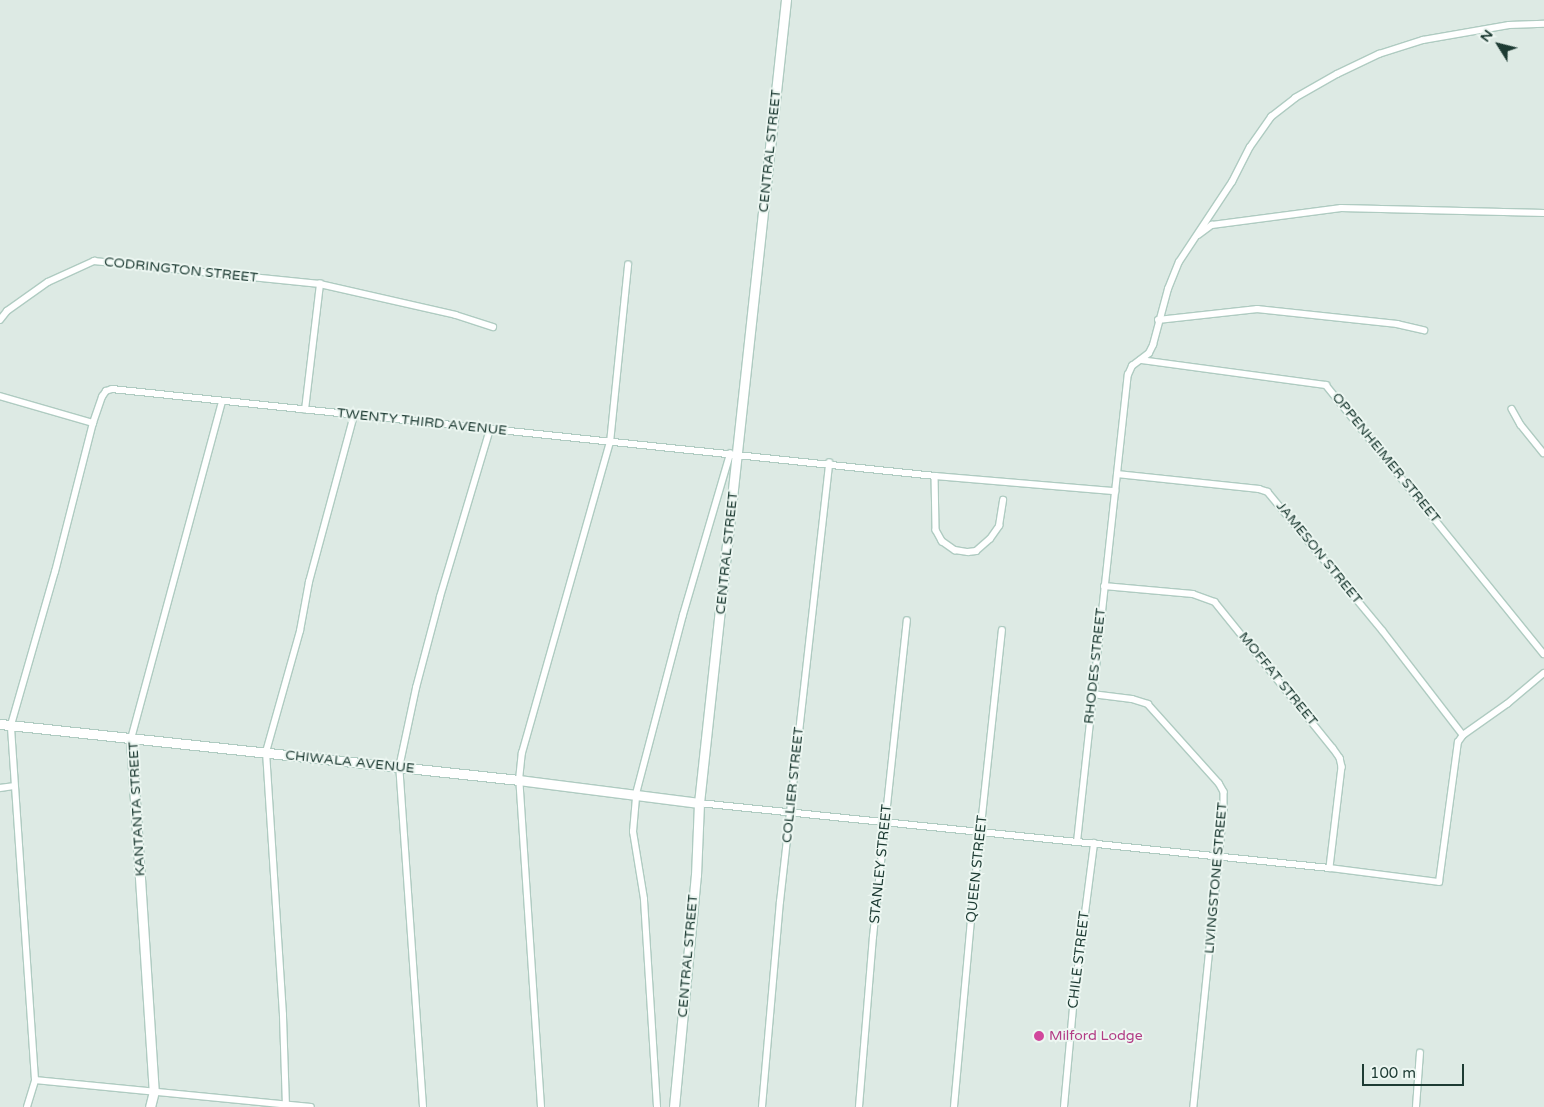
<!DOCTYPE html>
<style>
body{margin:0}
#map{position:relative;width:1544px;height:1107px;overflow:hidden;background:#ddeae4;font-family:"Varela Round",sans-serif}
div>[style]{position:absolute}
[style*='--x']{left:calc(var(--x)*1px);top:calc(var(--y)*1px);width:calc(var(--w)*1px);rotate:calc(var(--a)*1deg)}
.roads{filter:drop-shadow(1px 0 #afcbc1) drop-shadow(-1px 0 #afcbc1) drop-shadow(0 1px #afcbc1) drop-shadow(0 -1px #afcbc1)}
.street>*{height:5.5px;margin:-2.75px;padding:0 2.75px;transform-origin:2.75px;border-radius:2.75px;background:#fff}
.secondary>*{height:9px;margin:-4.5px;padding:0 4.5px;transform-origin:4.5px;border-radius:4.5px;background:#fff}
.dots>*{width:14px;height:14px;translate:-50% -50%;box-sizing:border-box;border:2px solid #edf7f2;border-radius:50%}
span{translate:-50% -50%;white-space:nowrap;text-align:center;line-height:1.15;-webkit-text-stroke:4px #edf7f2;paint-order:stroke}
.street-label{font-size:14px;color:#1d3b33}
.hotel-label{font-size:14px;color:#b23c85}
.left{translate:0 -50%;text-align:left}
.north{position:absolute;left:1474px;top:20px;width:50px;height:50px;-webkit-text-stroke:4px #edf7f2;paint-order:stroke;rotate:306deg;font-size:14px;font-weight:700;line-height:20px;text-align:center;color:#1d3b33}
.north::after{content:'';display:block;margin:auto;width:18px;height:22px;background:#1d3b33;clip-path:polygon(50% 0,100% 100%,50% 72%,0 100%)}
.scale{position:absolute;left:1362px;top:1064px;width:102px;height:22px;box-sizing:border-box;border:2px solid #1d3b33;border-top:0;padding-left:6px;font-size:15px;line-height:18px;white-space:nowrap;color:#1d3b33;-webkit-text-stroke:4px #edf7f2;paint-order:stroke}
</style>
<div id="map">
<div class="roads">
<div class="street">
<div style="--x:1198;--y:235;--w:17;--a:-36"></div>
<div style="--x:1212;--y:225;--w:130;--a:-7.5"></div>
<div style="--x:1341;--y:208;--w:203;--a:1.4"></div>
<div style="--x:0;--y:320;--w:11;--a:-52"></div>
<div style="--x:7;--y:311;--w:50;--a:-35.3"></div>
<div style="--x:48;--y:282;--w:51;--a:-24.5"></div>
<div style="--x:94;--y:261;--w:227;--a:5.8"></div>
<div style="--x:320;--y:284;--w:139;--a:12.8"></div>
<div style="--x:456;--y:315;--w:39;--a:18"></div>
<div style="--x:1158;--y:320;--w:100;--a:-6.3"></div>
<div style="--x:1257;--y:309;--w:141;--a:6.1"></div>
<div style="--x:1397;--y:324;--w:28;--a:13"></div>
<div style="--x:1141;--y:360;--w:187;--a:7.7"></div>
<div style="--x:1326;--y:385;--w:346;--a:51"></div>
<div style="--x:0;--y:396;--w:97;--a:16.2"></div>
<div style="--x:1512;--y:409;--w:18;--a:61"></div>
<div style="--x:1521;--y:425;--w:36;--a:51"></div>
<div style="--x:305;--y:410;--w:127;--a:-83.2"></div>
<div style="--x:1117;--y:474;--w:143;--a:6"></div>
<div style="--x:1259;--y:489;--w:9;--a:18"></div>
<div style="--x:1268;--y:492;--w:180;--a:50.4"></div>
<div style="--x:1383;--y:631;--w:131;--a:52.4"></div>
<div style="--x:935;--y:476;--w:54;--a:88.9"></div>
<div style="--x:936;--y:530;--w:13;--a:61"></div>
<div style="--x:942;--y:541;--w:16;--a:35"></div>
<div style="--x:955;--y:550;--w:13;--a:9"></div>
<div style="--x:968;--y:552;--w:8;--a:-7"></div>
<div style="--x:976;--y:551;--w:18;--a:-41"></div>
<div style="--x:990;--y:539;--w:16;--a:-55"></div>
<div style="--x:999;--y:526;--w:26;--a:-81"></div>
<div style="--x:1104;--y:586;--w:89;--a:5.1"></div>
<div style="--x:1193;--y:594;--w:23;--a:20"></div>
<div style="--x:1215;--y:602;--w:188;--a:51.1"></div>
<div style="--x:1333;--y:748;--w:12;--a:55"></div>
<div style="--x:1340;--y:758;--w:9;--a:77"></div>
<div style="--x:1342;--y:767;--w:102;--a:96.8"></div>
<div style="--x:1092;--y:694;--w:40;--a:7.1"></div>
<div style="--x:1132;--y:699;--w:17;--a:17"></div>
<div style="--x:1148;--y:704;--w:106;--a:48.1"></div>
<div style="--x:1219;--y:783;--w:10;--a:61"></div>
<div style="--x:1224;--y:792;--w:18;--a:90"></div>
<div style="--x:1224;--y:810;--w:299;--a:95.8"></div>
<div style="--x:131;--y:739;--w:349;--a:-74.9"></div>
<div style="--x:0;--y:788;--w:14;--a:-8"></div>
<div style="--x:699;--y:803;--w:634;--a:5.88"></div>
<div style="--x:1330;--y:868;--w:110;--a:7.3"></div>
<div style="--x:1439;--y:882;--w:141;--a:-82.3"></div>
<div style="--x:1458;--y:742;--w:9;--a:-54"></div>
<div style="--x:1463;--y:735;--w:54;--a:-35.2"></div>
<div style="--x:1507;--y:704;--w:48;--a:-40"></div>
<div style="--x:1077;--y:842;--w:470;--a:-83.8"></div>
<div style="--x:1128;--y:375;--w:10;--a:-66"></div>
<div style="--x:1132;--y:366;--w:21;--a:-37"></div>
<div style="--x:1149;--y:353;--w:9;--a:-63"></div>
<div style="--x:1153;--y:345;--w:58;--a:-75"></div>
<div style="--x:1168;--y:289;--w:29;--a:-68"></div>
<div style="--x:1179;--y:262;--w:96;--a:-56.5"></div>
<div style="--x:1232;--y:182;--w:39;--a:-63"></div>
<div style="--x:1250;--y:147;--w:37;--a:-55"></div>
<div style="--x:1271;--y:117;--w:31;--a:-38"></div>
<div style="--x:1295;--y:98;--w:48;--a:-29.7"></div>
<div style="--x:1337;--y:74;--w:47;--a:-25.5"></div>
<div style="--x:1379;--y:54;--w:46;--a:-17.7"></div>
<div style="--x:1423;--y:40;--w:87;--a:-9.9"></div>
<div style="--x:1509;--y:25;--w:35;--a:-2"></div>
<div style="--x:35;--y:1080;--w:277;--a:5.6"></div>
<div style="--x:27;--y:1107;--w:28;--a:-73"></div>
<div style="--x:35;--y:1080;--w:356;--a:-93.9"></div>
<div style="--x:11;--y:725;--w:159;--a:-74"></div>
<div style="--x:55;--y:572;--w:154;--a:-75.7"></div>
<div style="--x:93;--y:423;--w:28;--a:-71"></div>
<div style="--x:102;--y:397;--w:7;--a:-56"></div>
<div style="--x:106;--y:391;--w:6;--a:-18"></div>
<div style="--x:112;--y:389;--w:828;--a:6.03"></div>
<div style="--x:935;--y:476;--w:181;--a:4.8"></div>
<div style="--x:286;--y:1107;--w:92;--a:-91.9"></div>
<div style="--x:283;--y:1015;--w:264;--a:-93.7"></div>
<div style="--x:266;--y:752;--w:126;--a:-74.3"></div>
<div style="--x:300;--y:631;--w:50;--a:-79.6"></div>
<div style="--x:309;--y:582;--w:173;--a:-74.9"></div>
<div style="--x:423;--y:1107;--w:340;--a:-94"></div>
<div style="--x:399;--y:768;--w:82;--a:-78"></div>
<div style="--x:416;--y:688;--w:94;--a:-75.2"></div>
<div style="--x:440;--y:597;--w:175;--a:-73.4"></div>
<div style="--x:541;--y:1107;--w:328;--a:-93.8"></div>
<div style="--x:519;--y:780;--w:27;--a:-84"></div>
<div style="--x:522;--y:753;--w:322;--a:-74.2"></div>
<div style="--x:610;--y:443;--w:179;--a:-84.2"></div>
<div style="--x:657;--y:1107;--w:208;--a:-93.6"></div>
<div style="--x:644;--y:899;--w:68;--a:-99.3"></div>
<div style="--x:633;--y:832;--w:38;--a:-85"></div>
<div style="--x:636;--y:794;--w:185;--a:-75.3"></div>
<div style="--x:683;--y:615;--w:168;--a:-73.7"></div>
<div style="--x:762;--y:1107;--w:206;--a:-85"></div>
<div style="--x:780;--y:902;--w:442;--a:-83.6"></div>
<div style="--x:859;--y:1107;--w:171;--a:-85.3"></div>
<div style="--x:873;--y:937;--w:318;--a:-83.9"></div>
<div style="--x:954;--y:1107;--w:198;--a:-84.8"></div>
<div style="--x:972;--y:910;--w:281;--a:-83.9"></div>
<div style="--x:1064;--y:1107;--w:109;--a:-84.8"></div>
<div style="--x:1074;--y:998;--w:156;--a:-82.6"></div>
<div style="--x:1416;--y:1107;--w:54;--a:-85.8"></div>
</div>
<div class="secondary">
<div style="--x:0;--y:724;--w:522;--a:6.16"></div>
<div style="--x:519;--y:780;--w:181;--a:7.3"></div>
<div style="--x:131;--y:739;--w:353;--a:86.3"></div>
<div style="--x:154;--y:1091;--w:16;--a:104"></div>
<div style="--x:674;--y:1107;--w:233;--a:-84.6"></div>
<div style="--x:696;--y:875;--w:72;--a:-87.6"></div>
<div style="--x:699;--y:803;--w:808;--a:-83.82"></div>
</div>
</div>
<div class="dots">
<div style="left:1039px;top:1036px;background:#d1479c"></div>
</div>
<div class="street-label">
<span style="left:770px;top:151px;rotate:-84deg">CENTRAL STREET</span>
<span style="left:181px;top:270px;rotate:6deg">CODRINGTON STREET</span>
<span style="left:422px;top:422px;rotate:6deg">TWENTY THIRD AVENUE</span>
<span style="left:1386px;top:458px;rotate:51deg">OPPENHEIMER STREET</span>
<span style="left:727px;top:553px;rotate:-84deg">CENTRAL STREET</span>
<span style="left:1319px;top:553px;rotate:51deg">JAMESON STREET</span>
<span style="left:1095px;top:666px;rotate:-84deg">RHODES STREET</span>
<span style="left:1278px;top:679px;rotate:51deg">MOFFAT STREET</span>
<span style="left:350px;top:762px;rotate:6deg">CHIWALA AVENUE</span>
<span style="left:793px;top:785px;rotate:-84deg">COLLIER STREET</span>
<span style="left:137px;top:809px;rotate:-93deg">KANTANTA STREET</span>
<span style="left:881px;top:864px;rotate:-84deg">STANLEY STREET</span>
<span style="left:977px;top:869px;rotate:-84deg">QUEEN STREET</span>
<span style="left:1216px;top:878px;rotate:-85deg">LIVINGSTONE STREET</span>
<span style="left:688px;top:956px;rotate:-85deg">CENTRAL STREET</span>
<span style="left:1079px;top:960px;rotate:-83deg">CHILE STREET</span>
</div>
<div class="hotel-label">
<span class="left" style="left:1049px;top:1036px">Milford Lodge</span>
</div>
<div class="north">N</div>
<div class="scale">100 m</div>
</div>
